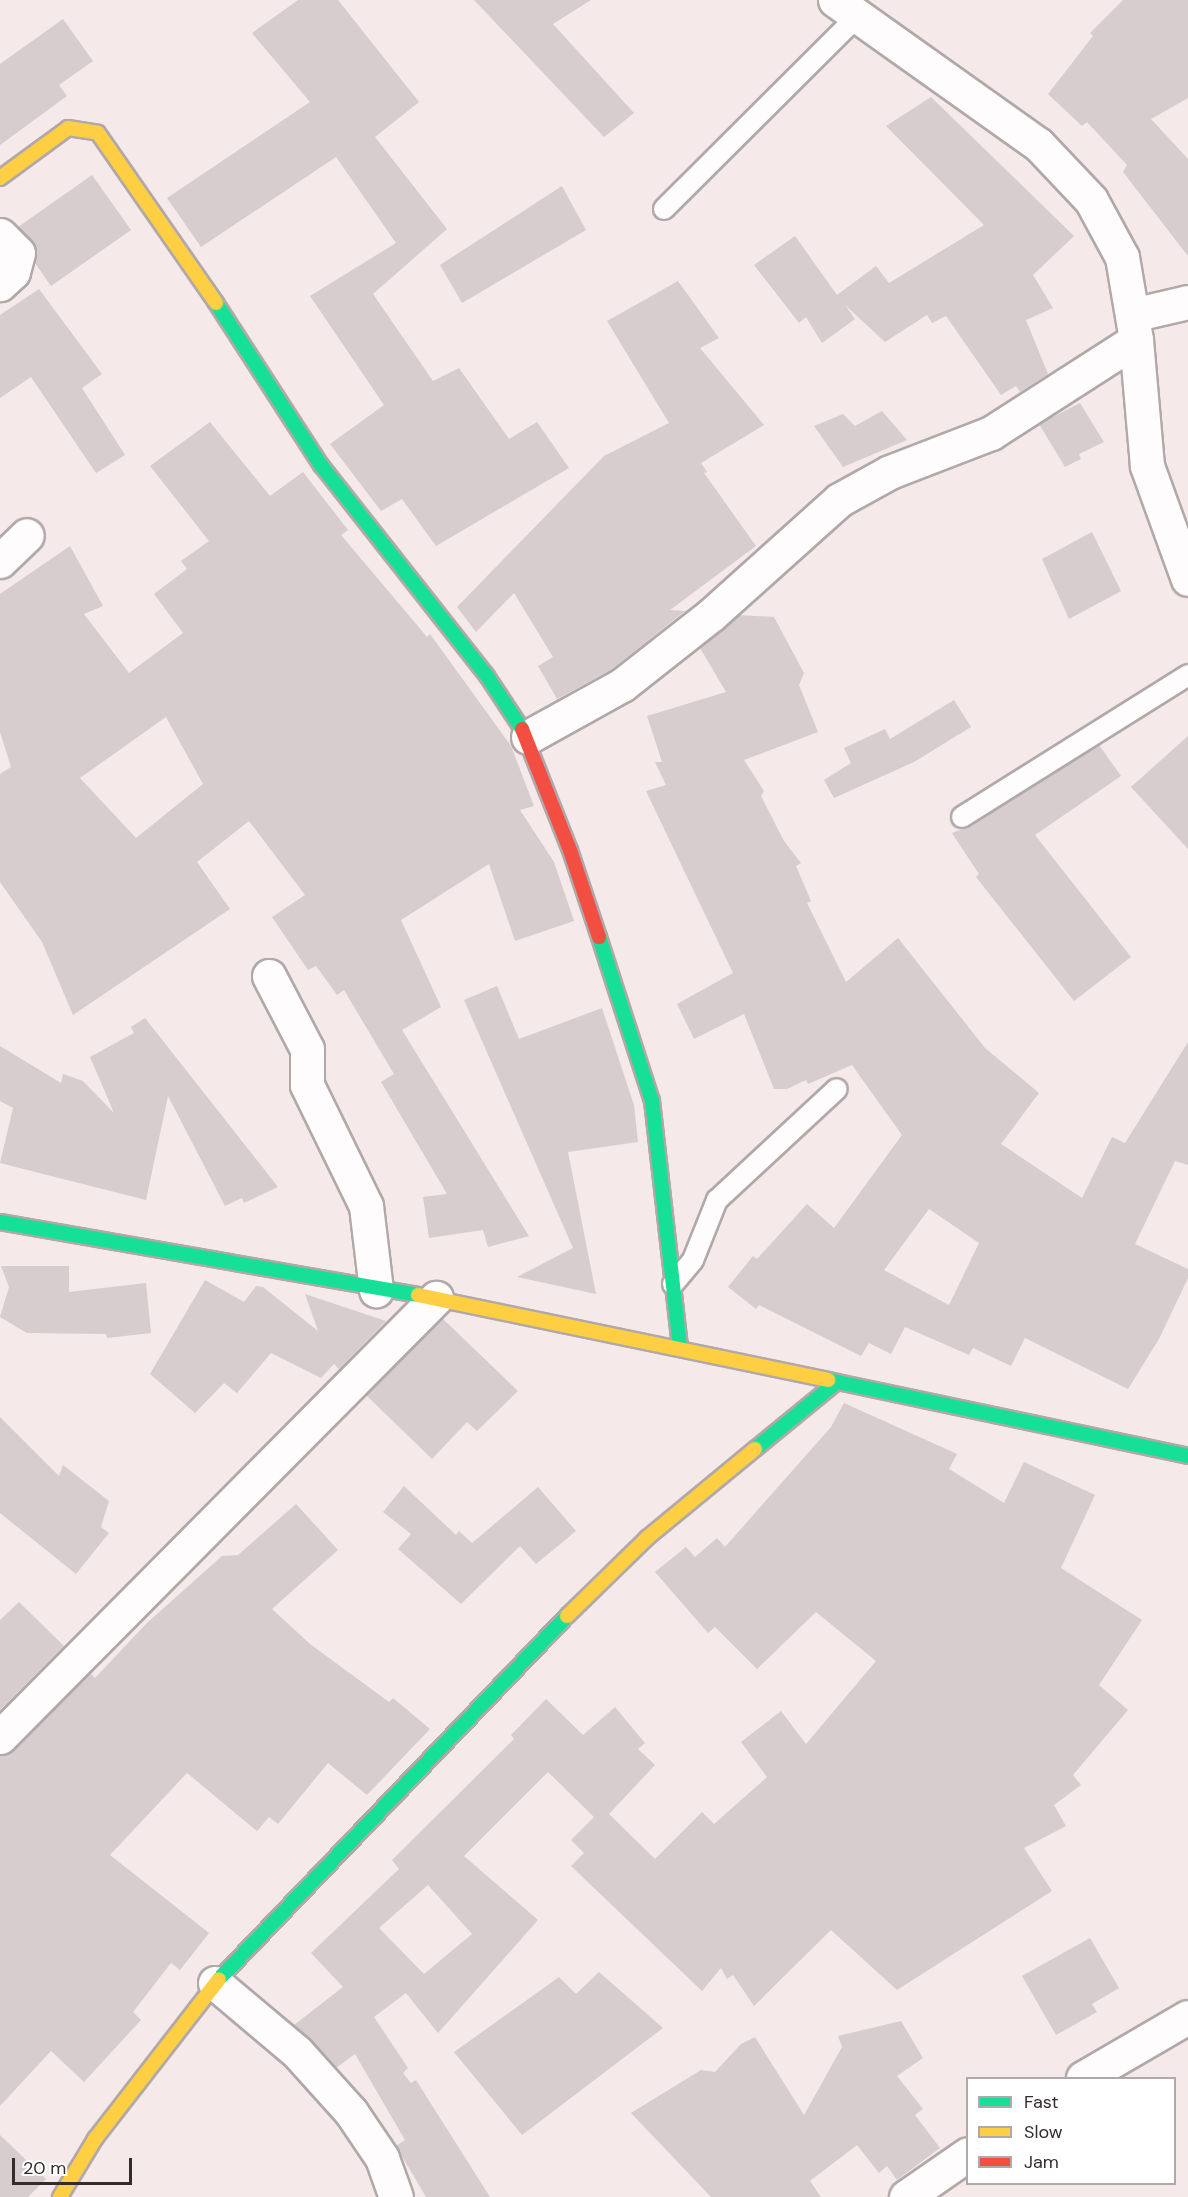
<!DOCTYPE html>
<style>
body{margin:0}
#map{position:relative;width:1188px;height:2197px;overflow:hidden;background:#f5e9ea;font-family:"DM Sans",sans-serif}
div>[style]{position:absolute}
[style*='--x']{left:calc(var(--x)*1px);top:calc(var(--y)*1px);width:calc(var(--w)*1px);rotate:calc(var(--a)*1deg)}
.building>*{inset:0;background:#d7ccce}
.roads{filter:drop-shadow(2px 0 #b1a8a9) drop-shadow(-2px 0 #b1a8a9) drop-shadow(0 2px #b1a8a9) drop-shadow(0 -2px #b1a8a9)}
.lane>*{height:20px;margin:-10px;padding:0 10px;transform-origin:10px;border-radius:10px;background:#fefcfc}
.street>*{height:33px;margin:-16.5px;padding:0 16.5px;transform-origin:16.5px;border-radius:16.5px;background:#fefcfc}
.fast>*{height:14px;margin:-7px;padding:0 7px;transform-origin:7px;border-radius:7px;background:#16e098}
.slow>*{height:14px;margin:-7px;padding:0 7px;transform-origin:7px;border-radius:7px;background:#ffcf43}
.jam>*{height:14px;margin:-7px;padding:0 7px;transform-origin:7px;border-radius:7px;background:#f24e42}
span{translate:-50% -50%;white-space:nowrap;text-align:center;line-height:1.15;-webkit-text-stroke:4.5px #fff;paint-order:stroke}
.legend{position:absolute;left:966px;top:2077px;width:210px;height:108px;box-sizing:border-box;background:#fff;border:2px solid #aeaaab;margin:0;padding:8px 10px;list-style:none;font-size:18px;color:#342b2c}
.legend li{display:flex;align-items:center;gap:12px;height:30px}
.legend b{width:30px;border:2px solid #aeaaab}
.scale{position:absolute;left:12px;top:2158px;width:120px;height:27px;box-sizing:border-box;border:3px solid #342b2c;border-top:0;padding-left:8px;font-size:18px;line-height:21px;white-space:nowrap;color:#342b2c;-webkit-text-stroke:4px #fff;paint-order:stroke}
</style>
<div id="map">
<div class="building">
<div style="clip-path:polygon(298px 0,338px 0,419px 102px,375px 137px,447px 229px,373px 294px,433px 381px,459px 368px,509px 439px,537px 422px,569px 468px,436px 546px,402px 499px,381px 511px,330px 444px,384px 405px,310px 296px,396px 243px,336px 157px,201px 247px,167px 198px,310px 102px,252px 33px)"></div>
<div style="clip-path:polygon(474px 0,591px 0,553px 24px,634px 113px,604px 137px)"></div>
<div style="clip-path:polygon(1123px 0,1188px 0,1188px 98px,1151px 119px,1188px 159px,1188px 256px,1123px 172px,1127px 165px,1087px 122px,1082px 126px,1048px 94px,1093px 36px,1090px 33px)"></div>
<div style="clip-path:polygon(63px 19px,93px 61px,59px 85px,67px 96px,0 145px,0 64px)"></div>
<div style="clip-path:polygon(931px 97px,1074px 236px,1033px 275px,1053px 308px,1026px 320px,1048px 374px,1020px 392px,1016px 386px,1001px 395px,946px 316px,932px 323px,927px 315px,885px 342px,845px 305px,855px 319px,822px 343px,806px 317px,799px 323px,754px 265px,795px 236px,837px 295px,876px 266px,889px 283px,984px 225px,886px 126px)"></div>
<div style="clip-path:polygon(92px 175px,131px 230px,51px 286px,35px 263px,36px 248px,18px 227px)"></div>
<div style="clip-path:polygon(562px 186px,586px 230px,462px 303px,440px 265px)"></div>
<div style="clip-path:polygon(678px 281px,719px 338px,700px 348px,764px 425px,701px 463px,707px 472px,704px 473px,756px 546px,670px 610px,685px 611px,612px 669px,557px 699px,538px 666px,553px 657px,514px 593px,476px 632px,457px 607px,604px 456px,669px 423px,607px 321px)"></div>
<div style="clip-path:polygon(39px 289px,102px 374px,82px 388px,125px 455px,96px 473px,31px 377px,0 398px,0 315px)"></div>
<div style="clip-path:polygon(1080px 403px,1104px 442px,1079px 454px,1081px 459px,1065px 467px,1039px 424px)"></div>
<div style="clip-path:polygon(882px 411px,907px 440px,843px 467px,814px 426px,843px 414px,855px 426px)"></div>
<div style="clip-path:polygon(evenodd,210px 422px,270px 496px,303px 472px,348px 530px,341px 535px,427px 637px,430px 634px,511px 746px,534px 806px,520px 810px,554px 862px,574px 921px,515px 941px,489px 864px,401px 920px,441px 1007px,402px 1030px,529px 1236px,488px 1247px,483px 1230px,429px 1238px,423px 1197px,447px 1194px,381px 1082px,394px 1074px,344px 990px,337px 995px,316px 966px,308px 970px,272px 917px,305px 895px,249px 821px,197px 862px,230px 909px,73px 1015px,42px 942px,0 882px,0 774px,11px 767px,0 732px,0 594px,70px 546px,103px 606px,84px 614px,129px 673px,183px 633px,154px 594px,187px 569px,181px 561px,209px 541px,150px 466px,210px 422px,166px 717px,203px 784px,136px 838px,80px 778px,166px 717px)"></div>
<div style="clip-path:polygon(1092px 532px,1121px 591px,1069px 619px,1042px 559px)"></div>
<div style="clip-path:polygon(evenodd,739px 615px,774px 617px,804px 673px,799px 685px,818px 732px,744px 760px,764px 791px,761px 796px,784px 841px,801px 863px,796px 866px,811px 901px,807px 903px,846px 982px,898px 938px,985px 1048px,1039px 1093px,1001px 1144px,1082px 1198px,1112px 1137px,1125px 1143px,1188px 1042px,1188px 1165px,1175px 1161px,1135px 1244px,1188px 1269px,1188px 1278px,1159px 1339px,1128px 1389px,1025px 1338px,1011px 1366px,973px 1348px,969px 1355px,905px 1327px,891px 1354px,869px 1343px,861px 1356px,759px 1305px,756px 1309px,728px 1287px,753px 1256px,757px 1259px,807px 1204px,834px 1228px,902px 1135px,852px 1065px,808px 1084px,806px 1080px,787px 1089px,774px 1089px,744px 1014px,694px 1039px,677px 1004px,733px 973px,646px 791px,666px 785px,655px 762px,662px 762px,647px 716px,726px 692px,700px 648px,739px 615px,929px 1209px,979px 1243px,949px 1305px,884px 1270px,929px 1209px)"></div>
<div style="clip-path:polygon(954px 700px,971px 727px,914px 762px,834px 798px,824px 780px,851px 763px,844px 748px,885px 729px,890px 739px)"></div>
<div style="clip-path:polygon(1188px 736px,1188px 849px,1131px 787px)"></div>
<div style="clip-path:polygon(1099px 745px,1121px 776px,1035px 835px,1131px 957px,1074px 1001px,976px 877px,979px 874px,952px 833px,968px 827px)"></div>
<div style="clip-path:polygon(497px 986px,519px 1039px,602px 1008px,634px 1105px,638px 1142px,568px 1152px,596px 1294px,517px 1277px,573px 1248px,464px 1000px)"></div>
<div style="clip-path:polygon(145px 1018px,278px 1187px,244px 1203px,242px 1198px,225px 1206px,168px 1096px,146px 1200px,0 1163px,13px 1108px,0 1101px,0 1046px,61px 1083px,63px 1074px,83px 1081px,114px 1113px,90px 1057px,134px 1033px,131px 1027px)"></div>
<div style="clip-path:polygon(1px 1266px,69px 1266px,69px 1292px,146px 1283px,151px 1333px,107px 1338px,106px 1334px,27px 1333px,0 1317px,9px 1287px)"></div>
<div style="clip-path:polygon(205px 1280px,244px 1302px,256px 1286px,263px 1287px,318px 1331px,305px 1294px,386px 1321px,339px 1369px,334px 1364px,321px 1378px,271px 1353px,237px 1393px,224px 1383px,195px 1413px,150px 1374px)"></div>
<div style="clip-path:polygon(442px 1318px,518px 1391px,477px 1431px,467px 1422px,432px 1459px,366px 1395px)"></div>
<div style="clip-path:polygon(evenodd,844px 1403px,957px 1454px,949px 1469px,1004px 1503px,1024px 1462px,1095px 1495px,1061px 1568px,1142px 1620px,1099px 1685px,1128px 1710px,1073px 1775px,1081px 1785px,1054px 1805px,1066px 1826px,1024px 1848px,1052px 1891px,897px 1990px,831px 1930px,754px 2006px,733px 1975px,727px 1979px,721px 1968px,702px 1991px,571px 1866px,584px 1853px,571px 1840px,594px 1817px,548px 1772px,464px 1856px,538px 1920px,438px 2033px,406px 1993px,374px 2017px,408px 2068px,403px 2073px,411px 2083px,416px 2080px,490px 2197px,426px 2197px,396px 2146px,405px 2140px,355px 2054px,336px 2068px,294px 2025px,343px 1987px,311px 1953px,399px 1869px,392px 1860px,514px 1739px,511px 1735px,546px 1699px,583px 1735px,615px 1707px,645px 1743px,638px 1749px,655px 1765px,609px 1814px,655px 1859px,702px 1812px,714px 1824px,767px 1777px,741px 1742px,781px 1711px,806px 1744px,876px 1661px,816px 1612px,757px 1669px,715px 1627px,708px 1633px,655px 1572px,686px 1547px,695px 1557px,717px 1538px,725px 1547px,831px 1427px,844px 1403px,428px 1885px,472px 1934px,424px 1974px,379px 1928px,428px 1885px)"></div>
<div style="clip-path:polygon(0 1417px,59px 1476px,63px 1465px,109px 1501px,101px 1527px,109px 1533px,76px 1574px,0 1513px)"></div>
<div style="clip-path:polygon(404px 1486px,456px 1535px,459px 1531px,472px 1543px,538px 1487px,576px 1531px,536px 1564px,520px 1546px,461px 1604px,398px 1549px,411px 1534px,383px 1512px)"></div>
<div style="clip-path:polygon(296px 1504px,338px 1550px,272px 1609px,310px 1644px,389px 1702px,393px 1698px,430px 1729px,367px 1795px,328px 1763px,278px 1824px,269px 1817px,257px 1831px,187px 1773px,110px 1855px,209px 1933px,180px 1970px,171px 1963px,133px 2012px,141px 2020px,84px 2082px,51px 2051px,0 2106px,0 1755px,13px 1750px,90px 1673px,95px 1678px,147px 1623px,222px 1556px,238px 1555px)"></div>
<div style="clip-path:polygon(19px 1602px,64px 1646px,0 1710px,0 1620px)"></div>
<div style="clip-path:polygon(1090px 1938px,1119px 1988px,1092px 2004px,1097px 2012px,1056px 2035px,1022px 1976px)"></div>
<div style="clip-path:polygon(599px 1972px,663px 2028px,522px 2135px,454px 2052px,559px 1977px,576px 1994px)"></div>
<div style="clip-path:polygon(901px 2021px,923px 2058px,897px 2076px,923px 2109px,915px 2115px,940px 2148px,897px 2180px,887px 2166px,879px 2173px,857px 2145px,810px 2181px,821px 2197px,711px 2197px,631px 2113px,701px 2070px,715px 2072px,741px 2044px,755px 2037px,804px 2115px,842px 2047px,838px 2036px)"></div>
<div style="clip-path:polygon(0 2135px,46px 2179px,28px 2197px,0 2197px)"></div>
</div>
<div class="roads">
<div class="lane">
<div style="--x:664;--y:209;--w:274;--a:-44.9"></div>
<div style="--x:962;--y:817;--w:267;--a:-32.1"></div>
<div style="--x:673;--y:1284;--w:31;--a:-50"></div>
<div style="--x:693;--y:1260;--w:65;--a:-68.2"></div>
<div style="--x:717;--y:1200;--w:163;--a:-42.8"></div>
</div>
<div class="street">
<div style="--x:835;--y:0;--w:249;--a:35.4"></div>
<div style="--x:1038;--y:144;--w:77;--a:46.6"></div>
<div style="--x:1091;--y:200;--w:65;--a:61.5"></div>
<div style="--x:1122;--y:257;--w:84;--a:80.4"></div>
<div style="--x:1136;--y:340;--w:126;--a:85"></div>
<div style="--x:1147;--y:466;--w:120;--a:70.1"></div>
<div style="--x:0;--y:235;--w:25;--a:45"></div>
<div style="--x:18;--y:253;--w:20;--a:105"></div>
<div style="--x:13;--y:272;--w:18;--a:137"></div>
<div style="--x:1132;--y:315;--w:57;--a:-13.1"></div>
<div style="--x:0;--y:561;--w:37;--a:-44"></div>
<div style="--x:528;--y:737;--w:107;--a:-29"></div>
<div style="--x:622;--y:685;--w:113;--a:-38.2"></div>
<div style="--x:711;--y:615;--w:172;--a:-41.9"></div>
<div style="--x:839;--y:500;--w:58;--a:-28.8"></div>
<div style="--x:890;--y:472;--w:108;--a:-21.1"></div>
<div style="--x:991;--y:433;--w:172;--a:-32.7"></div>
<div style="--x:269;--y:976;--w:82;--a:62.5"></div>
<div style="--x:307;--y:1049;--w:36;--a:90"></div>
<div style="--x:307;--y:1085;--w:135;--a:64"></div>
<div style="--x:366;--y:1206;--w:85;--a:83.2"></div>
<div style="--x:0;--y:1737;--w:619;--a:-45.2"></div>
<div style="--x:215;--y:1983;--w:107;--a:40.1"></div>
<div style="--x:297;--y:2052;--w:81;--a:48"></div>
<div style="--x:351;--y:2112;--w:55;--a:56"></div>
<div style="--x:382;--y:2158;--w:41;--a:70.3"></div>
<div style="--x:1083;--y:2078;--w:121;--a:-30.2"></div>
<div style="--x:906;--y:2197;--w:75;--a:-34.7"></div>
</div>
<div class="fast">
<div style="--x:216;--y:303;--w:193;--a:57.1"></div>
<div style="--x:321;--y:465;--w:268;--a:51.8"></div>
<div style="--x:487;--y:676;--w:64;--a:56.6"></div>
<div style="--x:599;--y:937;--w:172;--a:72.1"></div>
<div style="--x:652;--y:1101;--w:248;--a:83.5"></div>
<div style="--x:0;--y:1222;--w:424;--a:9.9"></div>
<div style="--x:828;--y:1380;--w:368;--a:11.9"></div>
<div style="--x:755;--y:1449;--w:106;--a:-39.3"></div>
<div style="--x:219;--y:1979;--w:503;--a:-46.21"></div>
</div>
<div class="slow">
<div style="--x:0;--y:178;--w:84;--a:-36.3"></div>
<div style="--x:68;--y:128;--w:30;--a:9"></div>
<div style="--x:98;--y:133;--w:207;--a:55.2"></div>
<div style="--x:418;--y:1295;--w:419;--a:11.7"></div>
<div style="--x:567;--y:1616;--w:112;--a:-44.3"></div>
<div style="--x:647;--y:1538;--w:140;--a:-39.5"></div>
<div style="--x:60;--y:2197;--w:68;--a:-58.9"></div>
<div style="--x:95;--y:2139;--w:202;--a:-52.2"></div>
</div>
<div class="jam">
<div style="--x:522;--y:729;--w:130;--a:68.4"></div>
<div style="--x:570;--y:850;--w:92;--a:71.6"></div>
</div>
</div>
<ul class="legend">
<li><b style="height:8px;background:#16e098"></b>Fast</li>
<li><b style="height:8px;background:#ffcf43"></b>Slow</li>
<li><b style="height:8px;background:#f24e42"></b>Jam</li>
</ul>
<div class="scale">20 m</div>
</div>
